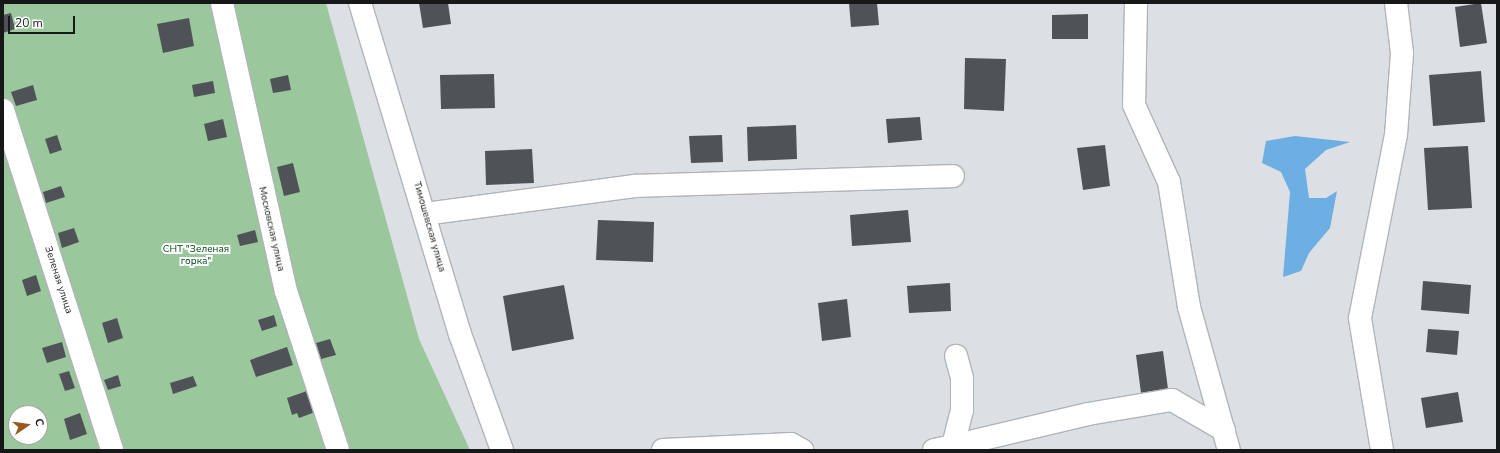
<!DOCTYPE html>
<meta charset="utf-8">
<style>
body{margin:0}
#map{position:relative;width:1500px;height:453px;overflow:hidden;background:#dce0e4;font-family:"Nunito Sans",sans-serif}
div>[style]{position:absolute}
[style*='--x']{left:calc(var(--x)*1px);top:calc(var(--y)*1px);width:calc(var(--w)*1px);rotate:calc(var(--a)*1deg)}
.green>*{inset:0;background:#9bc79d}
.water>*{inset:0;background:#6dafe2}
.building>*{inset:0;background:#4f5256}
.roads{filter:drop-shadow(1px 0 #b0b4b8) drop-shadow(-1px 0 #b0b4b8) drop-shadow(0 1px #b0b4b8) drop-shadow(0 -1px #b0b4b8)}
.minor>*{height:22px;margin:-11px;padding:0 11px;transform-origin:11px;border-radius:11px;background:#fff}
span{translate:-50% -50%;white-space:nowrap;text-align:center;line-height:1.15;-webkit-text-stroke:4px #fff;paint-order:stroke}
.street-label{font-size:10px;color:#17181a}
.park-label{font-size:10px;color:#004612}
.frame{position:absolute;inset:0;border:4px solid #17181a;pointer-events:none}
.north{position:absolute;left:8px;top:405px;width:40px;height:40px;box-sizing:border-box;background:#fff;border:1px solid #a2a3a3;border-radius:50%;rotate:77deg;font-size:11px;font-weight:700;line-height:16px;text-align:center;color:#17181a}
.north::after{content:'';display:block;margin:auto;width:14px;height:18px;background:#965a1c;clip-path:polygon(50% 0,100% 100%,50% 72%,0 100%)}
.scale{position:absolute;left:8px;top:16px;width:67px;height:18px;box-sizing:border-box;border:2px solid #17181a;border-top:0;padding-left:5px;font-size:12px;line-height:14px;white-space:nowrap;color:#17181a;-webkit-text-stroke:3px #fff;paint-order:stroke}
</style>
<div id="map">
<div class="green">
<div style="clip-path:polygon(evenodd,3px 3px,326px 3px,419px 339px,470px 450px,3px 450px,3px 3px,16px 413px,40px 413px,40px 437px,16px 437px,16px 413px)"></div>
</div>
<div class="water">
<div style="clip-path:polygon(1295px 136px,1350px 142px,1326px 150px,1305px 169px,1309px 198px,1326px 198px,1337px 191px,1330px 228px,1309px 253px,1301px 271px,1283px 277px,1290px 192px,1281px 172px,1262px 163px,1266px 141px)"></div>
</div>
<div class="building">
<div style="clip-path:polygon(419px 3px,448px 3px,451px 24px,423px 28px)"></div>
<div style="clip-path:polygon(849px 3px,877px 3px,879px 25px,851px 27px)"></div>
<div style="clip-path:polygon(1481px 3px,1487px 43px,1460px 47px,1455px 7px)"></div>
<div style="clip-path:polygon(11px 13px,15px 29px,3px 33px,3px 15px)"></div>
<div style="clip-path:polygon(1088px 14px,1088px 39px,1052px 39px,1052px 15px)"></div>
<div style="clip-path:polygon(189px 18px,194px 46px,163px 53px,157px 24px)"></div>
<div style="clip-path:polygon(965px 58px,1006px 59px,1004px 111px,964px 109px)"></div>
<div style="clip-path:polygon(1481px 71px,1485px 122px,1433px 126px,1429px 75px)"></div>
<div style="clip-path:polygon(494px 74px,495px 108px,441px 109px,440px 75px)"></div>
<div style="clip-path:polygon(288px 75px,291px 90px,273px 93px,270px 79px)"></div>
<div style="clip-path:polygon(213px 81px,215px 93px,194px 97px,192px 85px)"></div>
<div style="clip-path:polygon(33px 85px,37px 100px,16px 106px,11px 92px)"></div>
<div style="clip-path:polygon(920px 117px,922px 140px,888px 143px,886px 119px)"></div>
<div style="clip-path:polygon(223px 119px,227px 137px,208px 141px,204px 124px)"></div>
<div style="clip-path:polygon(796px 125px,797px 159px,748px 161px,747px 127px)"></div>
<div style="clip-path:polygon(57px 135px,62px 150px,50px 154px,45px 139px)"></div>
<div style="clip-path:polygon(722px 135px,723px 162px,691px 163px,689px 136px)"></div>
<div style="clip-path:polygon(1105px 145px,1110px 186px,1083px 190px,1077px 148px)"></div>
<div style="clip-path:polygon(1468px 146px,1472px 208px,1428px 210px,1424px 148px)"></div>
<div style="clip-path:polygon(532px 149px,534px 183px,486px 185px,485px 151px)"></div>
<div style="clip-path:polygon(293px 163px,300px 192px,284px 196px,277px 167px)"></div>
<div style="clip-path:polygon(61px 186px,65px 197px,46px 203px,43px 192px)"></div>
<div style="clip-path:polygon(908px 210px,911px 242px,852px 246px,850px 215px)"></div>
<div style="clip-path:polygon(598px 220px,654px 222px,653px 262px,596px 260px)"></div>
<div style="clip-path:polygon(74px 228px,79px 242px,62px 248px,58px 233px)"></div>
<div style="clip-path:polygon(255px 230px,258px 242px,240px 246px,237px 235px)"></div>
<div style="clip-path:polygon(36px 275px,41px 291px,27px 296px,22px 280px)"></div>
<div style="clip-path:polygon(1423px 281px,1471px 285px,1469px 314px,1421px 310px)"></div>
<div style="clip-path:polygon(950px 283px,951px 311px,909px 313px,907px 286px)"></div>
<div style="clip-path:polygon(564px 285px,574px 339px,512px 351px,503px 296px)"></div>
<div style="clip-path:polygon(847px 299px,851px 337px,822px 341px,818px 303px)"></div>
<div style="clip-path:polygon(274px 315px,277px 326px,262px 331px,258px 320px)"></div>
<div style="clip-path:polygon(117px 318px,123px 338px,108px 343px,102px 323px)"></div>
<div style="clip-path:polygon(1428px 329px,1459px 331px,1457px 355px,1426px 352px)"></div>
<div style="clip-path:polygon(330px 339px,336px 355px,321px 359px,316px 343px)"></div>
<div style="clip-path:polygon(62px 342px,66px 357px,47px 363px,42px 348px)"></div>
<div style="clip-path:polygon(287px 347px,293px 365px,256px 377px,250px 360px)"></div>
<div style="clip-path:polygon(1163px 351px,1168px 389px,1141px 393px,1136px 355px)"></div>
<div style="clip-path:polygon(69px 371px,75px 388px,65px 391px,59px 374px)"></div>
<div style="clip-path:polygon(118px 375px,121px 386px,108px 390px,104px 380px)"></div>
<div style="clip-path:polygon(193px 376px,197px 386px,173px 394px,170px 383px)"></div>
<div style="clip-path:polygon(307px 391px,315px 412px,299px 418px,297px 413px,292px 415px,287px 398px)"></div>
<div style="clip-path:polygon(1458px 392px,1463px 422px,1426px 428px,1421px 398px)"></div>
<div style="clip-path:polygon(80px 413px,87px 434px,70px 440px,64px 419px)"></div>
</div>
<div class="roads">
<div class="minor">
<div style="--x:222;--y:3;--w:295;--a:77.5"></div>
<div style="--x:286;--y:291;--w:167;--a:71.9"></div>
<div style="--x:360;--y:3;--w:346;--a:73.2"></div>
<div style="--x:460;--y:334;--w:123;--a:70.1"></div>
<div style="--x:1136;--y:3;--w:102;--a:91.1"></div>
<div style="--x:1134;--y:105;--w:85;--a:65.6"></div>
<div style="--x:1169;--y:182;--w:127;--a:80.9"></div>
<div style="--x:1189;--y:307;--w:148;--a:74.4"></div>
<div style="--x:3;--y:110;--w:357;--a:72.2"></div>
<div style="--x:425;--y:214;--w:212;--a:-7.6"></div>
<div style="--x:635;--y:186;--w:318;--a:-1.8"></div>
<div style="--x:953;--y:446;--w:139;--a:-13.3"></div>
<div style="--x:1088;--y:414;--w:85;--a:-9.5"></div>
<div style="--x:1172;--y:400;--w:60;--a:30"></div>
<div style="--x:663;--y:450;--w:128;--a:-2.7"></div>
<div style="--x:791;--y:444;--w:13;--a:29"></div>
<div style="--x:934;--y:450;--w:19;--a:-12"></div>
<div style="--x:953;--y:446;--w:36;--a:-76"></div>
<div style="--x:962;--y:411;--w:33;--a:-90"></div>
<div style="--x:962;--y:378;--w:23;--a:-105"></div>
<div style="--x:1382;--y:450;--w:134;--a:-99.5"></div>
<div style="--x:1360;--y:318;--w:187;--a:-78.9"></div>
<div style="--x:1396;--y:135;--w:82;--a:-85.8"></div>
<div style="--x:1402;--y:53;--w:50;--a:-96.8"></div>
</div>
</div>
<div class="street-label">
<span style="left:429px;top:227px;rotate:74deg">Тимошевская улица</span>
<span style="left:271px;top:229px;rotate:77deg">Московская улица</span>
<span style="left:58px;top:280px;rotate:72deg">Зеленая улица</span>
</div>
<div class="park-label">
<span style="left:196px;top:255px">СНТ "Зеленая<br>горка"</span>
</div>
<div class="frame"></div>
<div class="north">С</div>
<div class="scale">20 m</div>
</div>
